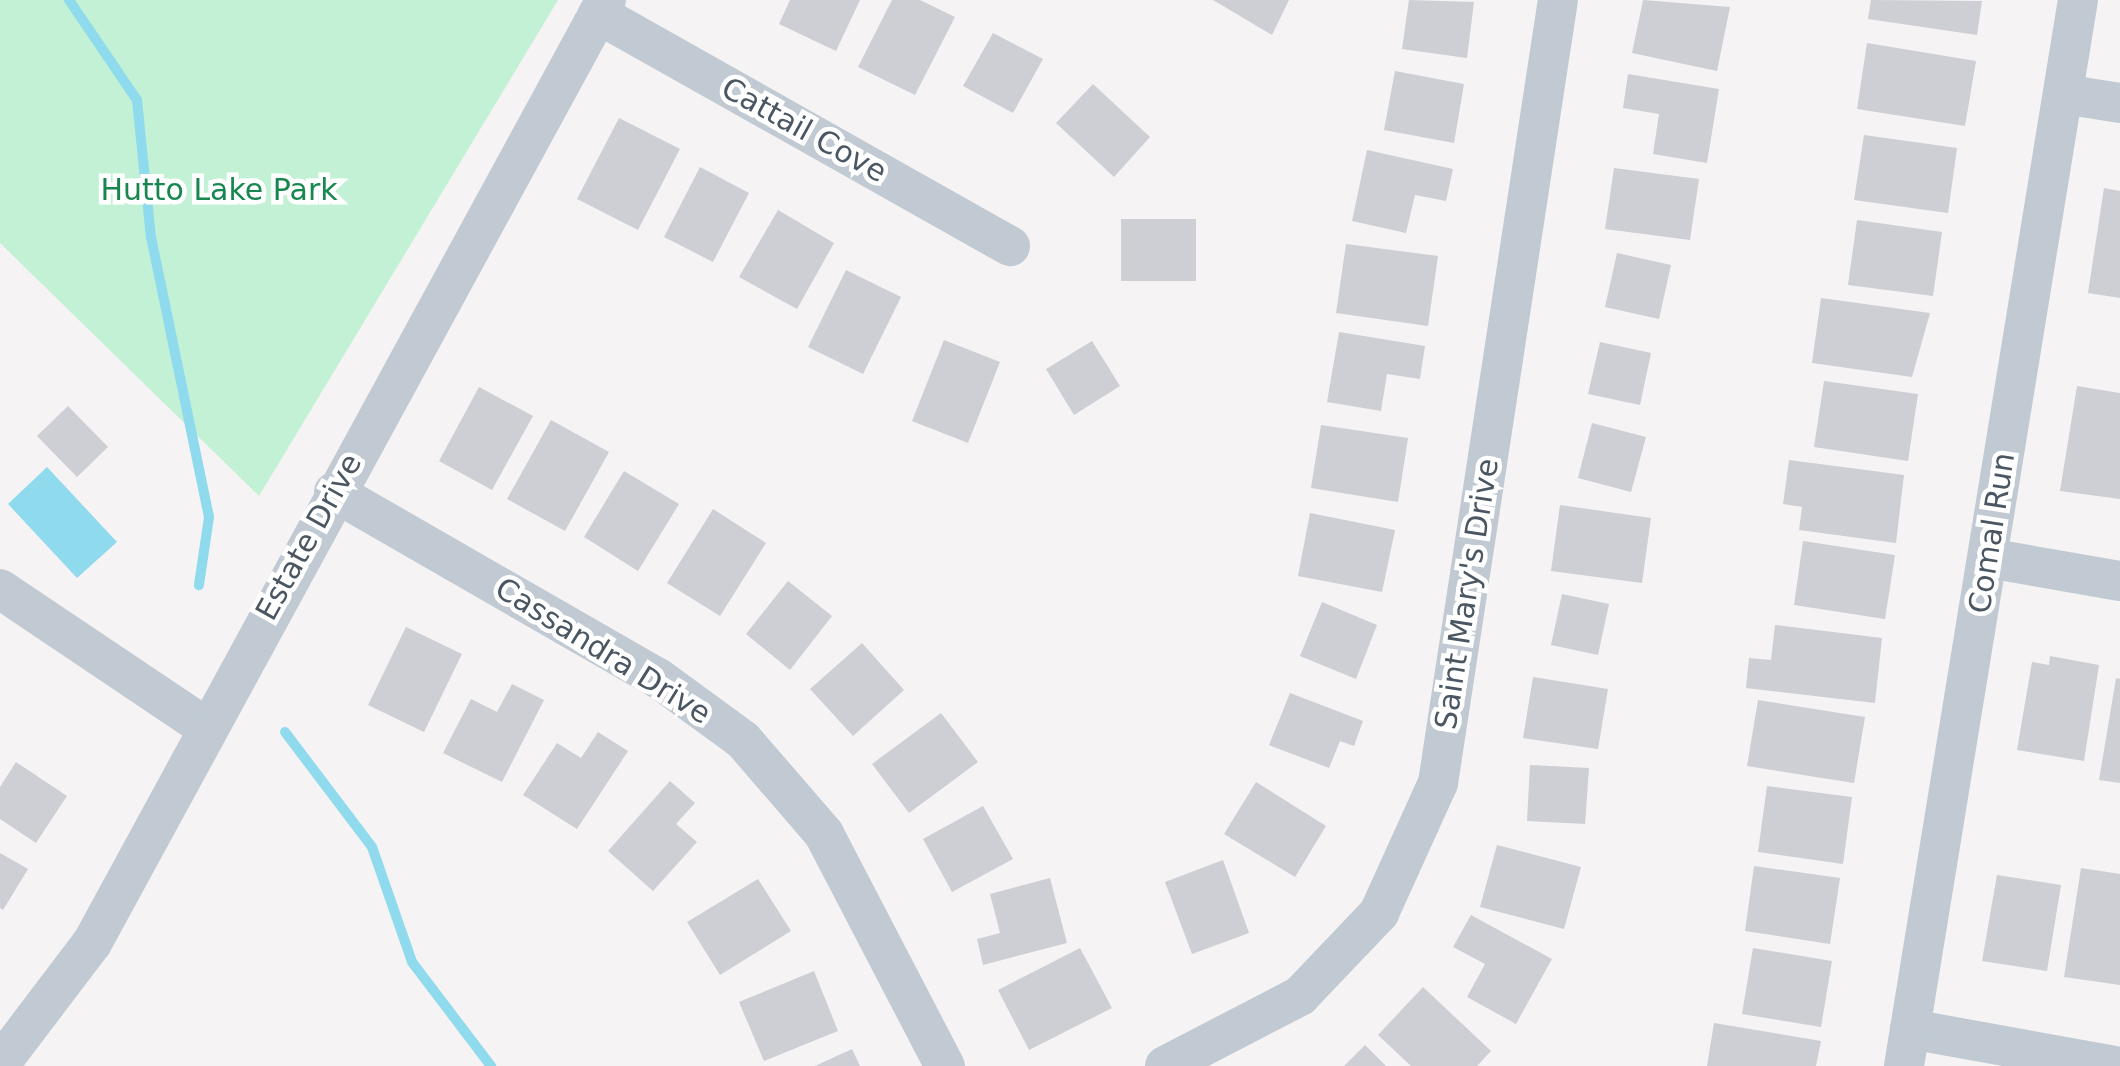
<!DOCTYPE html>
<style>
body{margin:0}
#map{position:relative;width:2120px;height:1066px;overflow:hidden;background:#f5f3f3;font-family:"DejaVu Sans",sans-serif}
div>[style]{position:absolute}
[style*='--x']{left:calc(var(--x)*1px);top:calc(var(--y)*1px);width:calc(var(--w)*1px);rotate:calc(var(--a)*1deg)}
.green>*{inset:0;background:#c3f1d5}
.water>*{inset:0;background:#90daee}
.stream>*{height:10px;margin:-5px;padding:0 5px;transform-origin:5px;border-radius:5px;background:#90daee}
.building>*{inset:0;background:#cdcfd5}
.street>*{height:40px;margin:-20px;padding:0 20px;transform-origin:20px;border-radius:20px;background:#c1cad2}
span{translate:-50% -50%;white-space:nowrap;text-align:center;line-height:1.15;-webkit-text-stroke:9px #fff;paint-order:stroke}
.street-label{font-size:30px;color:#4a5661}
.park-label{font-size:30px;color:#17864f}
</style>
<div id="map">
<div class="green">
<div style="clip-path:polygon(0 0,558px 0,259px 496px,0 243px)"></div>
</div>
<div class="water">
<div style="clip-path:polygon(47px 467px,117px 542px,77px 578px,8px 504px)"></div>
</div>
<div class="stream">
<div style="--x:69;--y:0;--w:121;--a:55.8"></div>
<div style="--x:137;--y:100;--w:138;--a:84.2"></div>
<div style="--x:151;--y:237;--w:286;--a:78.3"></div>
<div style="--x:209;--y:517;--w:69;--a:98.4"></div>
<div style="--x:285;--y:732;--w:144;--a:52.9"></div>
<div style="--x:372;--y:847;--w:122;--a:70.8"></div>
<div style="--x:412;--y:962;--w:131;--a:52.8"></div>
</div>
<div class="building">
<div style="clip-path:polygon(790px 0,860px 0,836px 51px,779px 24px)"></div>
<div style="clip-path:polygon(892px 0,920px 0,955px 17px,915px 95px,858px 67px)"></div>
<div style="clip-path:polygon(1213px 0,1289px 0,1272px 35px)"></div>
<div style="clip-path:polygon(1409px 0,1474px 2px,1467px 58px,1402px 49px)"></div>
<div style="clip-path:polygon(1643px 0,1730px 7px,1717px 71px,1632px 53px)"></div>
<div style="clip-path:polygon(1871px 0,1982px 1px,1977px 35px,1868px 19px)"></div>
<div style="clip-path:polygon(993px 33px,1043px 59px,1013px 113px,963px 86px)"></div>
<div style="clip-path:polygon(1867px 43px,1976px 61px,1965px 126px,1857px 109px)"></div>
<div style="clip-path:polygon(1395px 71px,1464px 84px,1454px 143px,1384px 130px)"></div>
<div style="clip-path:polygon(1628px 74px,1719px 89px,1707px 163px,1653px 154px,1659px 114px,1623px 108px)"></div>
<div style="clip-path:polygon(1093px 84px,1150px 137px,1114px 177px,1056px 123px)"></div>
<div style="clip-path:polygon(619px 118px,680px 149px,638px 230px,577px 199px)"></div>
<div style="clip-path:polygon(1864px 135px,1957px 148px,1948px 213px,1854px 200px)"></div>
<div style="clip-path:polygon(1367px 150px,1453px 169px,1446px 201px,1415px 195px,1406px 233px,1352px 221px)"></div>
<div style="clip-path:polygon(700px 167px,749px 193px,713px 262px,664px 237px)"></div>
<div style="clip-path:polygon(1614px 168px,1699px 179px,1690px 240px,1605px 229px)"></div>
<div style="clip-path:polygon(2104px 188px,2120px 191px,2120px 298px,2088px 293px)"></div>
<div style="clip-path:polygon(778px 210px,834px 243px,797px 309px,739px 277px)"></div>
<div style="clip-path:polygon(1121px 219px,1196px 219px,1196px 281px,1121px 281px)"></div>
<div style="clip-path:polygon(1857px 220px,1942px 232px,1933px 296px,1848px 285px)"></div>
<div style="clip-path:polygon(1346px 244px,1438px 256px,1428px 326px,1336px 313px)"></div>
<div style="clip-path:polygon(1617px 253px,1671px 265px,1659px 319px,1605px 307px)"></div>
<div style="clip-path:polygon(846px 270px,901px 297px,863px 374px,808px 347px)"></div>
<div style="clip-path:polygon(1821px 298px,1930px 313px,1912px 377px,1812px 363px)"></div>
<div style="clip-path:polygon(1339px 332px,1425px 346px,1420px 379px,1387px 374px,1381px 411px,1327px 402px)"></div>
<div style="clip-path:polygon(944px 340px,1000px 362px,968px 443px,912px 421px)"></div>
<div style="clip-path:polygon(1092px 341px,1120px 386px,1074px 415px,1046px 369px)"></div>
<div style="clip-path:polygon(1600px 342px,1651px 353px,1640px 405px,1588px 394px)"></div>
<div style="clip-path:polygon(1824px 381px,1918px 394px,1908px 461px,1814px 447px)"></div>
<div style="clip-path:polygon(2077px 386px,2120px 393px,2120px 499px,2060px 491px)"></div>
<div style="clip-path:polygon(479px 387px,533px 416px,492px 490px,439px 461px)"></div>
<div style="clip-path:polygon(68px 406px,108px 447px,77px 477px,37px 436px)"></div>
<div style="clip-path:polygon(551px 420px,609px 452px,565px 531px,507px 499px)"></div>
<div style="clip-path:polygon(1592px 423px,1646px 437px,1631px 492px,1578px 478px)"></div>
<div style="clip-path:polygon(1321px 425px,1408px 438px,1398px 502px,1311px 488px)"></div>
<div style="clip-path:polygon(1789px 460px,1904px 475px,1896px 543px,1799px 530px,1802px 507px,1783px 504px)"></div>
<div style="clip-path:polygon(624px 471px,679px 504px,638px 571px,584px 537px)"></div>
<div style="clip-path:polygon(1560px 505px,1651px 518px,1642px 583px,1551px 571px)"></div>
<div style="clip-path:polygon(713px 509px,766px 543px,720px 616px,667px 583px)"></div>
<div style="clip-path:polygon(1310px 513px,1395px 530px,1382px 592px,1298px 576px)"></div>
<div style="clip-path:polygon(1803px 541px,1895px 555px,1885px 619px,1794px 605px)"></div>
<div style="clip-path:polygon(788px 581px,832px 616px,790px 670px,746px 634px)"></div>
<div style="clip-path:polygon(1562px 594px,1609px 604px,1598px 655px,1551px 645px)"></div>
<div style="clip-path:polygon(1322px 602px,1377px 625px,1356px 679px,1300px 656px)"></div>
<div style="clip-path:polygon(1775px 625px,1882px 638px,1875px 703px,1746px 688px,1749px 658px,1771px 660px)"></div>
<div style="clip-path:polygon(406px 627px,462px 654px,424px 732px,368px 705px)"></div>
<div style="clip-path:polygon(862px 643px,904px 690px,853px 736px,810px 689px)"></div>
<div style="clip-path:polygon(2050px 656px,2099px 665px,2084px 761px,2017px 750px,2032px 662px,2049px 665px)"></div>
<div style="clip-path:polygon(1533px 677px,1608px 689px,1598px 749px,1523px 738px)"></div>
<div style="clip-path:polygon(2116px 678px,2120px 679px,2120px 783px,2099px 780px)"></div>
<div style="clip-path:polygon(512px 684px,544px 700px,502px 782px,443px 753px,471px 699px,497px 712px)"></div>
<div style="clip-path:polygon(1290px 693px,1363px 721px,1354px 746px,1340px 741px,1329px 768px,1269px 745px)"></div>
<div style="clip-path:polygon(1758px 700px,1865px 717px,1854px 783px,1747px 766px)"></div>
<div style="clip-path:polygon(941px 713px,978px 762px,909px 813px,872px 764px)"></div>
<div style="clip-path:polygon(598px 732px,628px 751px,577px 829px,523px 795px,557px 743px,581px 758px)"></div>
<div style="clip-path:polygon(16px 762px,67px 796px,36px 843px,0 819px,0 787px)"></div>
<div style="clip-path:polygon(1530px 765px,1589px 768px,1585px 824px,1527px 821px)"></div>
<div style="clip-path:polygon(670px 781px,695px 803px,676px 824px,697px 842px,653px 891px,608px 851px)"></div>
<div style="clip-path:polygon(1256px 782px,1326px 826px,1295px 877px,1224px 834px)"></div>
<div style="clip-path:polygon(1767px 786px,1852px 797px,1843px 864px,1758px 852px)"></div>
<div style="clip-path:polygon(983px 806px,1013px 859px,952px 892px,923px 839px)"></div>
<div style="clip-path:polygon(1497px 845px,1581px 867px,1564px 929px,1480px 907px)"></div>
<div style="clip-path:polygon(0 853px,28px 869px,3px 910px,0 908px)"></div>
<div style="clip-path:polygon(1223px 860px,1249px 933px,1192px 954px,1165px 882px)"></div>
<div style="clip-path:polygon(1754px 866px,1840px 878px,1830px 944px,1745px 931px)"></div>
<div style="clip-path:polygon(2081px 868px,2120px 874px,2120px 985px,2064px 977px)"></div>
<div style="clip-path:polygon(1997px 875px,2061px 885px,2047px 971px,1982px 961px)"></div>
<div style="clip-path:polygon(1050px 878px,1067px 943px,983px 965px,977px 939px,1000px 933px,990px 894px)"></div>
<div style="clip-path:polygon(758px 879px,791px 931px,720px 975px,687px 922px)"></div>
<div style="clip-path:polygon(1471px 915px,1552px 959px,1516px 1024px,1467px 997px,1485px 964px,1453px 947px)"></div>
<div style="clip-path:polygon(1080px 948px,1112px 1008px,1029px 1050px,998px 990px)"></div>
<div style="clip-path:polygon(1753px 948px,1832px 961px,1821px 1027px,1742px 1014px)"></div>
<div style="clip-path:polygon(814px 971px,838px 1031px,764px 1061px,739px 1002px)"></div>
<div style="clip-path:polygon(1423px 987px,1491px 1051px,1477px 1066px,1411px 1066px,1378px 1035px)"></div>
<div style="clip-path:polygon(1714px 1023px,1821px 1041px,1816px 1066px,1707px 1066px)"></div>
<div style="clip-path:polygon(1365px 1045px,1386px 1066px,1344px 1066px)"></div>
<div style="clip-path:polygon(852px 1049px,860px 1066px,815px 1066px)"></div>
</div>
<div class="street">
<div style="--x:598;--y:14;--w:473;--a:29.4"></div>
<div style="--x:2063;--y:94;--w:58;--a:9"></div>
<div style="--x:334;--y:492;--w:374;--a:29.9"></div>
<div style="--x:658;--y:678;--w:105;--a:36.1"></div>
<div style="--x:743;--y:740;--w:124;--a:49.2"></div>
<div style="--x:824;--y:834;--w:262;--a:62.5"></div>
<div style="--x:1988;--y:558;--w:134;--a:9.9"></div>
<div style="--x:0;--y:589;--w:246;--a:33.9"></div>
<div style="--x:1910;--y:1029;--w:208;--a:10.2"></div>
<div style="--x:0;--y:1064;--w:152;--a:-52.8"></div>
<div style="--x:92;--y:943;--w:1074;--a:-61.41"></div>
<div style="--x:1165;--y:1066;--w:152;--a:-27.4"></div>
<div style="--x:1300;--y:996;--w:115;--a:-46.4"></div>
<div style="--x:1379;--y:913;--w:143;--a:-65.6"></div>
<div style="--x:1438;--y:783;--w:792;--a:-81.29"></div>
<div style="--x:1904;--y:1066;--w:1080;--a:-80.73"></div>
</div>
<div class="street-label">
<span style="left:804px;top:130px;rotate:29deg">Cattail Cove</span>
<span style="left:1992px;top:533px;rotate:-81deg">Comal Run</span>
<span style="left:309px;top:537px;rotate:-61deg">Estate Drive</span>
<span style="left:1467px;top:594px;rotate:-81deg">Saint Mary's Drive</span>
<span style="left:603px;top:651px;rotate:32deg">Cassandra Drive</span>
</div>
<div class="park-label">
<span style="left:219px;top:190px">Hutto Lake Park</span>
</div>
</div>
